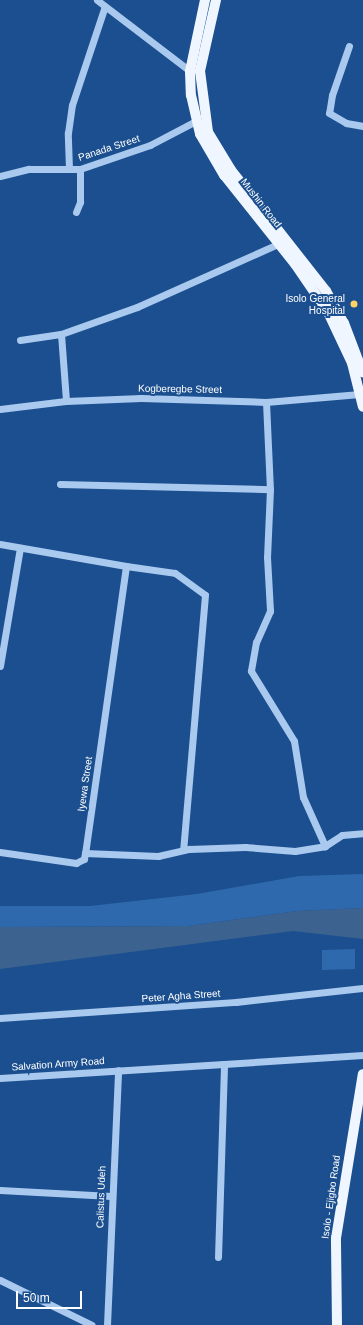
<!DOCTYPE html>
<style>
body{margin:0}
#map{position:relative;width:363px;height:1325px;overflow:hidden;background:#1b4f8f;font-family:Arial,sans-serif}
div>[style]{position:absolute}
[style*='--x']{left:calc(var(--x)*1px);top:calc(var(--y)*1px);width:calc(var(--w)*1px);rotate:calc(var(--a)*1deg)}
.green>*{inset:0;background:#2e69ad}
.water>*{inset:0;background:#3c6290}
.minor>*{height:7px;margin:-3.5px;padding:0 3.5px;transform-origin:3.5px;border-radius:3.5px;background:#a9c9ee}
.major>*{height:10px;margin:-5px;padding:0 5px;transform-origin:5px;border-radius:5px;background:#f0f6ff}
.dots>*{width:11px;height:11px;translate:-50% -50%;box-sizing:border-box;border:2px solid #1b4f8f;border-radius:50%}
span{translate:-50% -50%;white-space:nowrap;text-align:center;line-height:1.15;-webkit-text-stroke:4px #1b4f8f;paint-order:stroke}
.street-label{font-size:10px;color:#fff}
.poi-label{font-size:10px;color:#fff}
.right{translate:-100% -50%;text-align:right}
.scale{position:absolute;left:16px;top:1291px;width:66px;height:18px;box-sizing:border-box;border:2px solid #fff;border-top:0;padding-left:5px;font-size:12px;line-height:14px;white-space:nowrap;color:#fff;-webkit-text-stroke:3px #1b4f8f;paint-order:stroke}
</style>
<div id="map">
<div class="green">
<div style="clip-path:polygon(363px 874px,363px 908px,297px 911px,188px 926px,0 927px,0 906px,90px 906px,197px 894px,299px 876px)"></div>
<div style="clip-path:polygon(355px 949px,355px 969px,322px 970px,322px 950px)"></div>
</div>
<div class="water">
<div style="clip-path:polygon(363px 908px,363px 939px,293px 931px,0 969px,0 927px,188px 926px,297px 911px)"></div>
</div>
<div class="minor">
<div style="--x:97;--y:0;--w:117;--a:37.4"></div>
<div style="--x:349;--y:46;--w:52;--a:109.1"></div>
<div style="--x:332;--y:95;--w:18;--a:99"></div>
<div style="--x:329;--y:113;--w:20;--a:30"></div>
<div style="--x:346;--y:123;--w:17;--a:10"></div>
<div style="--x:69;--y:169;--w:36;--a:-92"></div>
<div style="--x:68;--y:133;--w:28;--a:-82"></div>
<div style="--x:72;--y:105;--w:104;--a:-71.6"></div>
<div style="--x:0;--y:176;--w:30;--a:-14"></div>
<div style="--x:29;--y:169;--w:51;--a:0"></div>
<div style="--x:80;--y:169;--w:74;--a:-18.9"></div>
<div style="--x:150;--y:145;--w:52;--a:-27.6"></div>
<div style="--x:76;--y:212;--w:11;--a:-68"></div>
<div style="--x:80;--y:202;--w:33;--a:-90"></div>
<div style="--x:61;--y:334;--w:67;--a:85.7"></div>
<div style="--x:20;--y:340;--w:41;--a:-8.3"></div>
<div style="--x:61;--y:334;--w:81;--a:-19.6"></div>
<div style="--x:137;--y:307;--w:154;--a:-24.1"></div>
<div style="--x:266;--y:402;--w:87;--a:87.4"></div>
<div style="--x:270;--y:489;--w:68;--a:92.5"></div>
<div style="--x:267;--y:557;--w:54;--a:86.8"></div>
<div style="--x:270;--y:611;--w:34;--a:114"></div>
<div style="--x:256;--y:642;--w:29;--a:100"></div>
<div style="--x:251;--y:671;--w:82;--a:58.4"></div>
<div style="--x:294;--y:741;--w:57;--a:80.9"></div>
<div style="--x:303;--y:797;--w:54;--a:65.8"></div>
<div style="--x:0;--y:409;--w:66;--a:-6.9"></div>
<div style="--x:66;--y:401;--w:75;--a:-2.3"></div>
<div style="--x:141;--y:398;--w:125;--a:1.8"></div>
<div style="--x:266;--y:402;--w:94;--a:-4.9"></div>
<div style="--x:60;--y:484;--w:210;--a:1.4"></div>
<div style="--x:0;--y:544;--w:128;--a:9.9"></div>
<div style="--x:126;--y:566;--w:290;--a:98.1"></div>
<div style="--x:85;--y:853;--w:73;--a:2.4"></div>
<div style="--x:158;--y:856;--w:32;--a:-13"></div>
<div style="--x:189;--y:849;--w:56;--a:-2"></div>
<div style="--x:245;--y:847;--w:50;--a:4.6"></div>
<div style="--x:295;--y:851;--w:30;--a:-9"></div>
<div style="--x:325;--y:846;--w:20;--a:-33"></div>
<div style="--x:342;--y:835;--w:21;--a:-5"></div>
<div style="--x:126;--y:566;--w:49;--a:8.1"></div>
<div style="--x:175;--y:573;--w:37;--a:36"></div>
<div style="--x:205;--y:595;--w:256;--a:94.9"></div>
<div style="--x:0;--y:666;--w:120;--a:-80.4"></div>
<div style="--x:0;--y:852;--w:77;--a:8.2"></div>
<div style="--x:76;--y:863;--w:9;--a:-27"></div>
<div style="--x:84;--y:859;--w:6;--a:-81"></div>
<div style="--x:0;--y:1018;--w:237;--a:-3.9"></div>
<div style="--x:236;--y:1002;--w:128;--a:-6.3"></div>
<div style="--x:0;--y:1078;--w:224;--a:-3.6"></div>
<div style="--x:0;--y:1190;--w:111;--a:3.1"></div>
<div style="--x:218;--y:1257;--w:193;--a:-88.2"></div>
<div style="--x:224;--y:1064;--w:139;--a:-3.7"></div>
<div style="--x:0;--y:1280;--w:102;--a:26.1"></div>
<div style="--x:107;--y:1325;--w:255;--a:-87.5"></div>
</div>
<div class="major">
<div style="--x:205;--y:0;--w:73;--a:101.9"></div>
<div style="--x:190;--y:71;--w:24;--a:88"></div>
<div style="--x:191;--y:95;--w:40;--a:77"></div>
<div style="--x:200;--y:134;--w:48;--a:59.7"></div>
<div style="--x:224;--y:175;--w:114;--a:51.4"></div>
<div style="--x:295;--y:264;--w:58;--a:55.5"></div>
<div style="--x:328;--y:312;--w:56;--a:64.8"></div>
<div style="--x:352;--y:363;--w:45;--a:76"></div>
<div style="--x:216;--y:0;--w:73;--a:102.7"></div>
<div style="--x:200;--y:71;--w:62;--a:82.5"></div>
<div style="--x:208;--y:132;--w:44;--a:58.8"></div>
<div style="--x:231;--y:170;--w:154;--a:51.9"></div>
<div style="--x:326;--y:291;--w:37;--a:61"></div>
<div style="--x:344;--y:323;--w:53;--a:69.2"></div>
<div style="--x:337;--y:1325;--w:87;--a:-90.7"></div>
<div style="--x:336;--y:1238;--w:166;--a:-80.7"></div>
</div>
<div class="dots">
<div style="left:354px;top:304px;background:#ffd166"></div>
</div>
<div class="street-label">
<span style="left:109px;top:148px;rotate:-18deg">Panada Street</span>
<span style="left:261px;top:203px;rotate:52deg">Mushin Road</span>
<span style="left:180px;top:389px;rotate:1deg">Kogberegbe Street</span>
<span style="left:85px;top:784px;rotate:-82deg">Iyewa Street</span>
<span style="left:181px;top:996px;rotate:-4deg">Peter Agha Street</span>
<span style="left:58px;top:1064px;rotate:-4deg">Salvation Army Road</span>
<span style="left:101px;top:1197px;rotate:-88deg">Calistus Udeh</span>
<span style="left:331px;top:1197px;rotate:-82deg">Isolo - Ejigbo Road</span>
</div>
<div class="poi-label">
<span class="right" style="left:345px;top:304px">Isolo General<br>Hospital</span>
</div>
<div class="scale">50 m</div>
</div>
